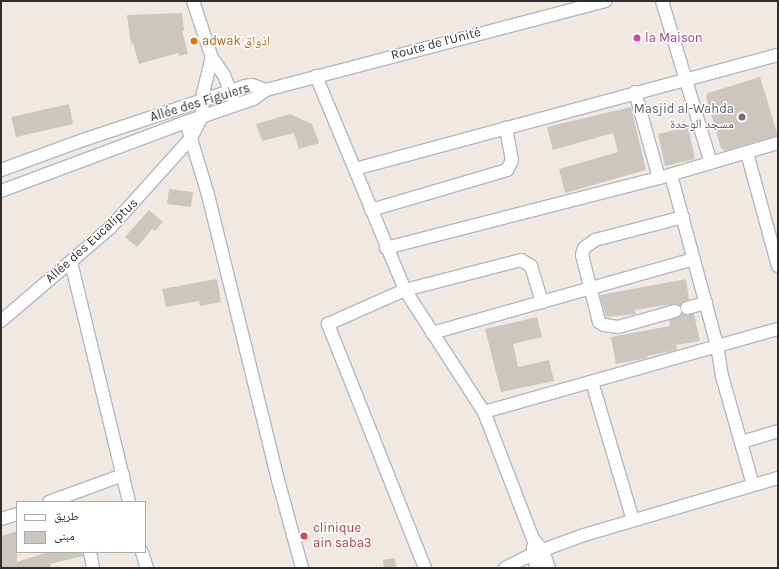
<!DOCTYPE html>
<meta charset="utf-8">
<style>
body{margin:0}
#map{position:relative;width:779px;height:569px;overflow:hidden;background:#efe9e1;font-family:Karla,"Noto Naskh Arabic",sans-serif}
div>[style]{position:absolute}
[style*='--x']{left:calc(var(--x)*1px);top:calc(var(--y)*1px);width:calc(var(--w)*1px);rotate:calc(var(--a)*1deg)}
.building>*{inset:0;background:#cbc7bf}
.roads{filter:drop-shadow(1px 0 #b4b7c1) drop-shadow(-1px 0 #b4b7c1) drop-shadow(0 1px #b4b7c1) drop-shadow(0 -1px #b4b7c1)}
.minor>*{height:12px;margin:-6px;padding:0 6px;transform-origin:6px;border-radius:6px;background:#fff}
.dots>*{width:11px;height:11px;translate:-50% -50%;box-sizing:border-box;border:2px solid #fff;border-radius:50%}
span{translate:-50% -50%;white-space:nowrap;text-align:center;line-height:1.15;-webkit-text-stroke:3px #fff;paint-order:stroke}
.hotel-label{font-size:13px;color:#b23c85}
.left{translate:0 -50%;text-align:left}
.food-label{font-size:13px;color:#c56008}
.street-label{font-size:13px;color:#2e2e2e}
.worship-label{font-size:13px;color:#5b616d}
.right{translate:-100% -50%;text-align:right}
.health-label{font-size:13px;color:#be3a42}
.frame{position:absolute;inset:0;border:2px solid #2e2e2e;pointer-events:none}
.legend{position:absolute;left:16px;top:501px;width:130px;height:52px;box-sizing:border-box;background:#fff;border:1px solid #ababab;margin:0;padding:5px 7px;list-style:none;font-size:12px;color:#2e2e2e}
.legend li{display:flex;align-items:center;gap:8px;height:20px}
.legend b{width:20px;border:1px solid #ababab}
</style>
<div id="map">
<div class="building">
<div style="clip-path:polygon(182px 13px,184px 31px,182px 31px,188px 54px,179px 56px,178px 53px,139px 64px,133px 43px,131px 44px,127px 15px)"></div>
<div style="clip-path:polygon(760px 77px,778px 136px,725px 151px,721px 148px,706px 97px,708px 93px)"></div>
<div style="clip-path:polygon(69px 104px,73px 124px,16px 137px,11px 117px)"></div>
<div style="clip-path:polygon(631px 107px,646px 170px,565px 193px,559px 169px,618px 152px,613px 133px,553px 150px,547px 127px)"></div>
<div style="clip-path:polygon(290px 114px,312px 124px,319px 143px,299px 149px,294px 133px,262px 141px,256px 124px)"></div>
<div style="clip-path:polygon(688px 127px,695px 159px,665px 166px,658px 134px)"></div>
<div style="clip-path:polygon(169px 189px,193px 192px,191px 207px,167px 204px)"></div>
<div style="clip-path:polygon(149px 210px,163px 222px,155px 231px,152px 229px,137px 247px,125px 237px)"></div>
<div style="clip-path:polygon(217px 279px,221px 302px,200px 306px,199px 301px,166px 307px,162px 289px)"></div>
<div style="clip-path:polygon(686px 279px,689px 300px,680px 305px,666px 305px,635px 310px,636px 314px,606px 317px,600px 295px)"></div>
<div style="clip-path:polygon(682px 314px,694px 314px,700px 341px,676px 345px,677px 350px,647px 356px,648px 358px,616px 364px,611px 337px,670px 326px,669px 320px)"></div>
<div style="clip-path:polygon(537px 317px,542px 337px,513px 344px,518px 367px,549px 360px,554px 381px,501px 392px,485px 329px)"></div>
<div style="clip-path:polygon(17px 531px,17px 562px,48px 552px,83px 552px,83px 556px,50px 564px,51px 568px,1px 568px,1px 536px)"></div>
<div style="clip-path:polygon(395px 558px,396px 568px,384px 568px,383px 560px)"></div>
</div>
<div class="roads">
<div class="minor">
<div style="--x:193;--y:1;--w:60;--a:71.6"></div>
<div style="--x:212;--y:58;--w:21;--a:55"></div>
<div style="--x:224;--y:75;--w:26;--a:69"></div>
<div style="--x:662;--y:1;--w:169;--a:73.2"></div>
<div style="--x:316;--y:76;--w:232;--a:67.4"></div>
<div style="--x:405;--y:290;--w:145;--a:57.1"></div>
<div style="--x:484;--y:412;--w:136;--a:68.9"></div>
<div style="--x:533;--y:539;--w:15;--a:48"></div>
<div style="--x:543;--y:550;--w:19;--a:72"></div>
<div style="--x:635;--y:92;--w:89;--a:74.4"></div>
<div style="--x:186;--y:122;--w:76;--a:73.2"></div>
<div style="--x:208;--y:195;--w:293;--a:76.2"></div>
<div style="--x:278;--y:480;--w:91;--a:74.7"></div>
<div style="--x:747;--y:153;--w:117;--a:74.7"></div>
<div style="--x:355;--y:169;--w:438;--a:-15.1"></div>
<div style="--x:1;--y:170;--w:87;--a:-20.1"></div>
<div style="--x:83;--y:140;--w:171;--a:-18.4"></div>
<div style="--x:245;--y:86;--w:7;--a:-8"></div>
<div style="--x:252;--y:85;--w:15;--a:20"></div>
<div style="--x:671;--y:175;--w:176;--a:74.9"></div>
<div style="--x:717;--y:345;--w:31;--a:81"></div>
<div style="--x:722;--y:376;--w:113;--a:74.1"></div>
<div style="--x:1;--y:191;--w:197;--a:-20.5"></div>
<div style="--x:186;--y:122;--w:71;--a:-18.9"></div>
<div style="--x:253;--y:99;--w:16;--a:-35"></div>
<div style="--x:266;--y:90;--w:351;--a:-14.7"></div>
<div style="--x:371;--y:210;--w:142;--a:-16.4"></div>
<div style="--x:507;--y:170;--w:11;--a:-63"></div>
<div style="--x:512;--y:160;--w:33;--a:-101"></div>
<div style="--x:386;--y:248;--w:282;--a:-14.4"></div>
<div style="--x:659;--y:178;--w:124;--a:-16.4"></div>
<div style="--x:71;--y:262;--w:247;--a:76.4"></div>
<div style="--x:687;--y:308;--w:20;--a:-15"></div>
<div style="--x:675;--y:311;--w:59;--a:164.3"></div>
<div style="--x:618;--y:327;--w:14;--a:-172"></div>
<div style="--x:604;--y:325;--w:6;--a:-149"></div>
<div style="--x:599;--y:322;--w:69;--a:-104.2"></div>
<div style="--x:582;--y:255;--w:7;--a:-74"></div>
<div style="--x:584;--y:248;--w:14;--a:-36"></div>
<div style="--x:595;--y:240;--w:91;--a:-14.6"></div>
<div style="--x:1;--y:321;--w:143;--a:-40.5"></div>
<div style="--x:110;--y:228;--w:121;--a:-48"></div>
<div style="--x:191;--y:138;--w:25;--a:-63"></div>
<div style="--x:202;--y:116;--w:23;--a:-88"></div>
<div style="--x:203;--y:93;--w:36;--a:-76"></div>
<div style="--x:432;--y:333;--w:272;--a:-15.8"></div>
<div style="--x:592;--y:382;--w:144;--a:73.5"></div>
<div style="--x:484;--y:412;--w:305;--a:-15.8"></div>
<div style="--x:742;--y:442;--w:38;--a:-17"></div>
<div style="--x:49;--y:502;--w:79;--a:-20"></div>
<div style="--x:1;--y:519;--w:17;--a:-17"></div>
<div style="--x:533;--y:547;--w:21;--a:82"></div>
<div style="--x:90;--y:552;--w:16;--a:79"></div>
<div style="--x:142;--y:552;--w:17;--a:73"></div>
<div style="--x:425;--y:568;--w:263;--a:-111.7"></div>
<div style="--x:328;--y:324;--w:84;--a:-23.8"></div>
<div style="--x:405;--y:290;--w:120;--a:-14.5"></div>
<div style="--x:521;--y:260;--w:12;--a:31"></div>
<div style="--x:531;--y:266;--w:38;--a:73"></div>
<div style="--x:505;--y:568;--w:30;--a:-27"></div>
<div style="--x:532;--y:554;--w:55;--a:-20.1"></div>
<div style="--x:584;--y:535;--w:202;--a:-16.4"></div>
</div>
</div>
<div class="dots">
<div style="left:637px;top:38px;background:#d1479c"></div>
<div style="left:194px;top:41px;background:#e8710a"></div>
<div style="left:742px;top:117px;background:#6b7280"></div>
<div style="left:304px;top:536px;background:#e0444e"></div>
</div>
<div class="hotel-label">
<span class="left" style="left:645px;top:38px">la Maison</span>
</div>
<div class="food-label">
<span class="left" style="left:202px;top:41px">adwak اذواق</span>
</div>
<div class="street-label">
<span style="left:436px;top:44px;rotate:-15deg">Route de l'Unité</span>
<span style="left:200px;top:103px;rotate:-17deg">Allée des Figuiers</span>
<span style="left:92px;top:241px;rotate:-42deg">Allée des Eucaliptus</span>
</div>
<div class="worship-label">
<span class="right" style="left:734px;top:117px">Masjid al-Wahda<br>مسجد الوحدة</span>
</div>
<div class="health-label">
<span class="left" style="left:313px;top:536px">clinique<br>ain saba3</span>
</div>
<div class="frame"></div>
<ul class="legend">
<li><b style="height:5px;background:#fff"></b>طريق</li>
<li><b style="height:11px;background:#cbc7bf"></b>مبنى</li>
</ul>
</div>
